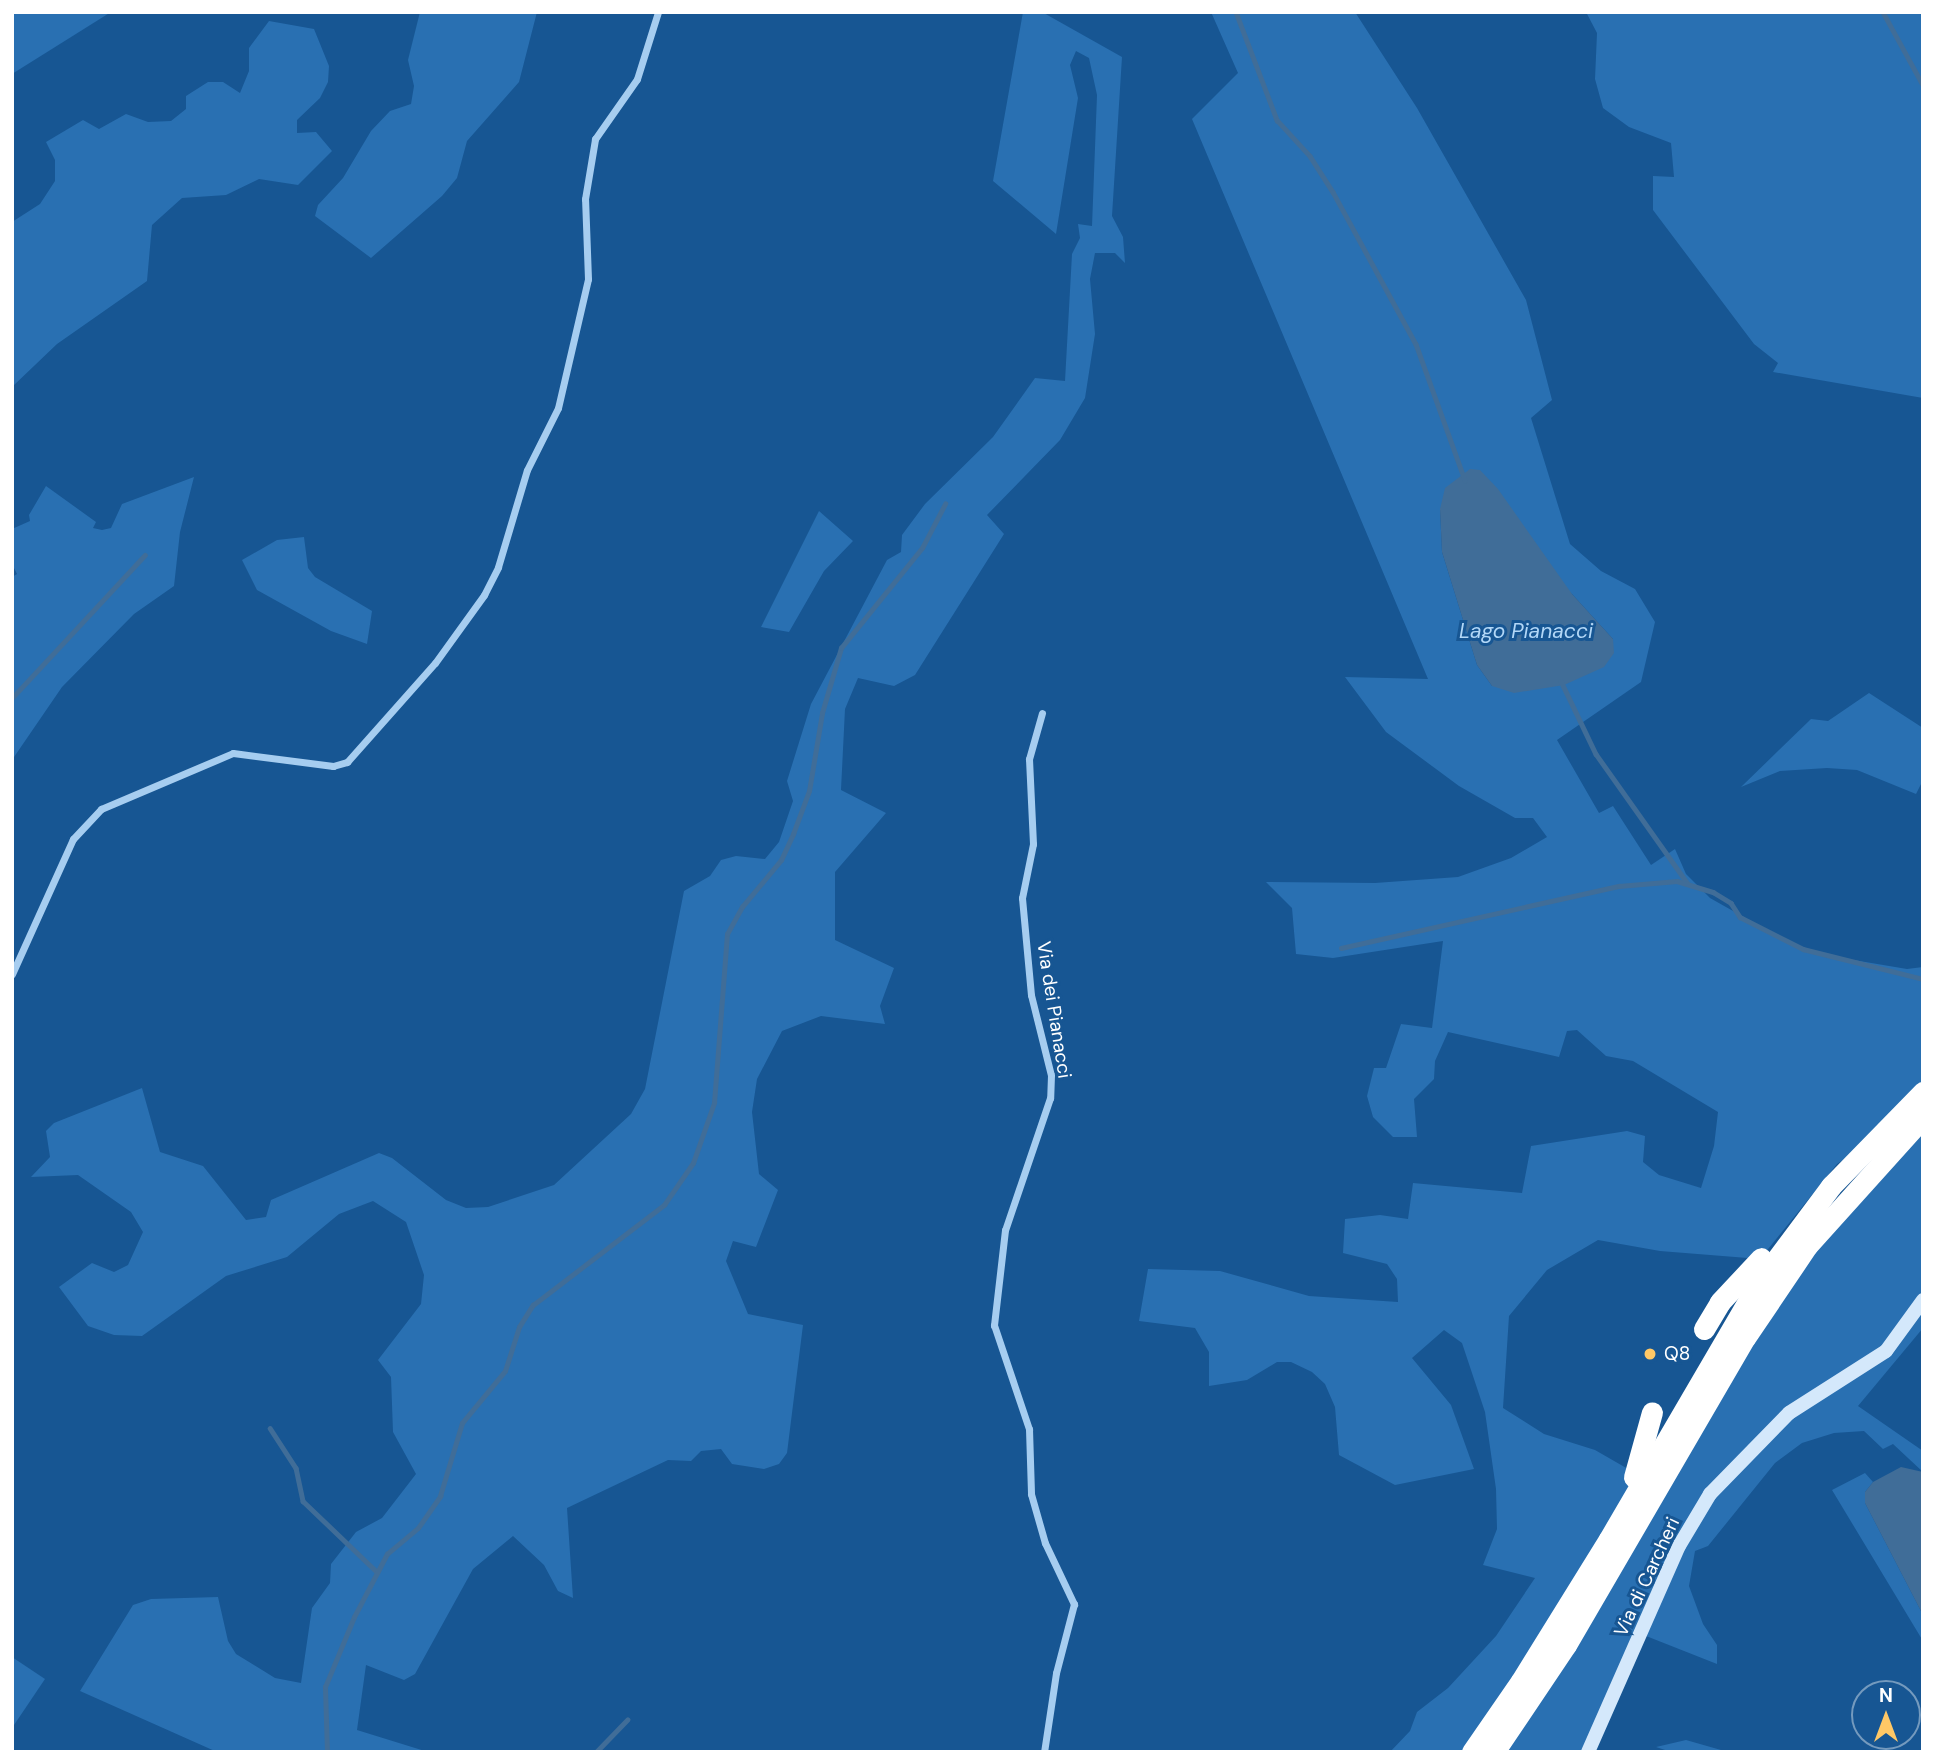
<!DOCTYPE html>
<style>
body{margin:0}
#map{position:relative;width:1935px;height:1764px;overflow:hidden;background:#175693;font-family:"DM Sans",sans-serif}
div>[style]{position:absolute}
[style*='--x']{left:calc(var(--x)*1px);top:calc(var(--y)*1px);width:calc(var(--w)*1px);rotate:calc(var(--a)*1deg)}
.green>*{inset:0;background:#2970b2}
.water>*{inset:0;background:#406d98}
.stream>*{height:4.5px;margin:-2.25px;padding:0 2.25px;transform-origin:2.25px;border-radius:2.25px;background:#406d98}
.street>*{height:7px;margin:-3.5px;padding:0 3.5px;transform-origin:3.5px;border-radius:3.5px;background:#a6cdf0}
.secondary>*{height:14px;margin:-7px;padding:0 7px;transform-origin:7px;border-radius:7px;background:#d4e8fb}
.highway>*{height:21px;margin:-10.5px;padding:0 10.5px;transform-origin:10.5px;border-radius:10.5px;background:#fff}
.dots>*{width:19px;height:19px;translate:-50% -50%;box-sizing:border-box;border:4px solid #175693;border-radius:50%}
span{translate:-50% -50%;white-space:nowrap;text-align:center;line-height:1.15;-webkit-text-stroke:6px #175693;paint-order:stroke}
.street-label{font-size:19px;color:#fff}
.poi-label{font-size:19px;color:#fff}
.left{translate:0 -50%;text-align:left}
.water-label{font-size:21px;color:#b2d7f7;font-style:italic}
.frame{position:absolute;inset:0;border:14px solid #fff;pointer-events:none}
.north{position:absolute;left:1851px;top:1680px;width:70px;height:70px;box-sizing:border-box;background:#175693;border:2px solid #749abe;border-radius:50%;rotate:0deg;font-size:19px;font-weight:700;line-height:28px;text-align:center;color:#fff}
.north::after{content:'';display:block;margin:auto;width:24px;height:32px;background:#ffc866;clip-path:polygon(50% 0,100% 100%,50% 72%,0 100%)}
</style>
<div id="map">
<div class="green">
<div style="clip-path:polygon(12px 12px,111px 12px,12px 74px)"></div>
<div style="clip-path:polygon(420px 12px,537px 12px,519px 82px,467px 141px,457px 178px,442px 196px,371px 258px,315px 216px,318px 205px,343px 178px,371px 131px,390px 111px,411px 104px,414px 86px,408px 60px)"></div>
<div style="clip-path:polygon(1023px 12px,1042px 12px,1122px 57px,1112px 216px,1123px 237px,1125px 263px,1115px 253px,1095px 253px,1090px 279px,1095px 334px,1085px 398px,1060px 440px,987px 515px,1004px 534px,915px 675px,894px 686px,858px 678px,845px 709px,841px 790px,886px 813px,835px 872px,835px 940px,894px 968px,880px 1006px,885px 1024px,821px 1016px,782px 1031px,757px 1079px,752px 1112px,759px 1174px,778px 1190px,756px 1247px,733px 1241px,726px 1261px,748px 1314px,803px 1325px,787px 1453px,779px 1464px,764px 1469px,732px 1464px,721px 1449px,701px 1451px,691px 1461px,668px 1460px,567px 1508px,573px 1598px,558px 1591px,544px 1565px,513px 1536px,473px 1569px,415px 1674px,404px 1680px,366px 1665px,357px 1730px,428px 1752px,217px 1752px,80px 1691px,133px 1605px,151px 1599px,218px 1597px,228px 1641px,236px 1654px,275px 1678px,301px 1683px,312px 1608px,330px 1583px,331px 1564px,356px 1532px,382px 1518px,416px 1474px,393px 1432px,391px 1377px,378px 1360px,421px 1304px,424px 1275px,406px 1222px,373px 1201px,339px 1214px,287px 1257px,226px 1276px,142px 1336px,114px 1335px,88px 1326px,59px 1287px,92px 1263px,114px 1272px,128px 1265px,143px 1232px,131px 1212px,78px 1175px,31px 1177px,50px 1157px,46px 1131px,54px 1123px,142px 1088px,160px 1152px,203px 1166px,246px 1220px,266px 1217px,271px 1200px,379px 1153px,392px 1158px,446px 1200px,466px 1208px,488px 1207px,554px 1185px,631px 1114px,645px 1089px,684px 891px,710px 876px,721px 860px,736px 856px,765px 859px,779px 842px,793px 801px,787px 781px,811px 704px,887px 560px,901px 552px,902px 535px,925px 504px,993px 437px,1035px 378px,1065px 381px,1072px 254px,1080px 238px,1078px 224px,1092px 226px,1097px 95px,1089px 58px,1076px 51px,1070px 65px,1078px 98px,1056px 234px,993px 181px)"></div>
<div style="clip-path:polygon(evenodd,1211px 12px,1355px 12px,1417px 108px,1526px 300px,1552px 400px,1531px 418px,1570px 544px,1601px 571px,1635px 589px,1655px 622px,1641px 682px,1557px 740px,1599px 813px,1613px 806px,1651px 865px,1675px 849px,1686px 874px,1710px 898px,1806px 952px,1907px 969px,1923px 967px,1923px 1092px,1875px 1138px,1837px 1164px,1760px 1259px,1660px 1251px,1598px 1240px,1547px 1270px,1509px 1316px,1503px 1408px,1544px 1434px,1595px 1450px,1635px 1473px,1620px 1518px,1472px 1752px,1390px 1752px,1410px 1731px,1417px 1712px,1448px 1688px,1496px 1636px,1535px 1578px,1483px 1565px,1497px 1529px,1496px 1489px,1485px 1412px,1462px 1343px,1444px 1330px,1412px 1358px,1451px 1405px,1474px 1469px,1395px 1485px,1339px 1455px,1335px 1407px,1325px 1384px,1312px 1372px,1291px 1362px,1277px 1362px,1247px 1380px,1209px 1386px,1209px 1352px,1195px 1328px,1139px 1321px,1148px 1269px,1220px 1271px,1309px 1296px,1398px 1302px,1397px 1279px,1387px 1264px,1343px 1253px,1345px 1219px,1380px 1215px,1408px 1219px,1413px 1183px,1522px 1193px,1531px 1146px,1627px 1131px,1645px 1136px,1643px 1162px,1659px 1175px,1701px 1188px,1714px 1146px,1718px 1112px,1633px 1061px,1606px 1056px,1577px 1030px,1567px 1031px,1559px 1057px,1448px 1032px,1435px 1061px,1434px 1079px,1414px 1099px,1417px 1137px,1393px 1137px,1373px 1117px,1367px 1096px,1374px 1068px,1386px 1068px,1401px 1024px,1432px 1028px,1443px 941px,1333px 958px,1296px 954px,1292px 908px,1266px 882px,1375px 883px,1458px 877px,1511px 858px,1547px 837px,1533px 818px,1515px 818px,1459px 786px,1386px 732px,1345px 677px,1428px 679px,1192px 119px,1238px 73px,1211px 12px,1440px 509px,1572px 594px,1613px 639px,1492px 686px,1477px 665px,1442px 552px,1440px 509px)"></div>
<div style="clip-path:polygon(1586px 12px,1923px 12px,1923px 398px,1773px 372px,1778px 363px,1754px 344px,1653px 210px,1653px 176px,1674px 177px,1671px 143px,1629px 127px,1603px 108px,1595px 79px,1597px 33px)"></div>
<div style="clip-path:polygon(269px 21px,314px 29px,329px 66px,328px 82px,320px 98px,297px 120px,297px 133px,316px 132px,332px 151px,298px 185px,259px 179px,226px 195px,182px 198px,152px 225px,147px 281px,57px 344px,12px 387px,12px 222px,40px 204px,55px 181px,55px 160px,46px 142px,83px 120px,99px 129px,126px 114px,148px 122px,171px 121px,186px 109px,186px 96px,208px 82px,223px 82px,240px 93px,249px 71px,249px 48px)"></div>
<div style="clip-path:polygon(194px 477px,180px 532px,174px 586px,134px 614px,62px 687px,12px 760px,12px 577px,17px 574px,12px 564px,12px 529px,30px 521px,29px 515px,46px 486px,96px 522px,93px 528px,102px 530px,111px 528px,122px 504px)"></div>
<div style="clip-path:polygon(819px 511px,853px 541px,824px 571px,789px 632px,761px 627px)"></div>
<div style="clip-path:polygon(304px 537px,308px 568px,315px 577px,372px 611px,367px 644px,331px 631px,257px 590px,242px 560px,277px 540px)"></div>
<div style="clip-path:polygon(1869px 693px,1923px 728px,1923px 780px,1916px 794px,1857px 770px,1827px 768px,1780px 771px,1741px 787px,1811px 719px,1828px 721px)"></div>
<div style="clip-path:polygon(1923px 1117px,1923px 1328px,1858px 1406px,1923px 1451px,1923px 1472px,1893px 1444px,1883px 1449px,1864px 1431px,1834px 1433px,1802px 1443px,1775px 1463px,1708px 1546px,1695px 1551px,1689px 1586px,1703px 1624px,1717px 1645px,1717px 1664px,1641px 1634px,1588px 1752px,1494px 1752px,1745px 1338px)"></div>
<div style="clip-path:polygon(1865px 1473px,1873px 1482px,1865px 1492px,1865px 1503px,1922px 1613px,1923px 1641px,1832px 1490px)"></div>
<div style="clip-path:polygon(12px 1657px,45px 1679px,12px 1728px)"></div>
<div style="clip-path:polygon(1686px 1740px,1728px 1752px,1729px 1752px,1671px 1752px,1656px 1747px)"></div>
</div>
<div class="water">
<div style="clip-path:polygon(1470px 469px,1480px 470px,1498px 489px,1572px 594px,1613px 639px,1614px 653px,1604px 667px,1564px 685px,1514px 693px,1492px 686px,1477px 665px,1442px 552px,1440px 509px,1445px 488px)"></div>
<div style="clip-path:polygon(1901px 1467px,1923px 1472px,1923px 1615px,1865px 1503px,1865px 1492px,1873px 1482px)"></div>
</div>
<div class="stream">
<div style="--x:1236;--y:12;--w:116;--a:69.2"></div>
<div style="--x:1277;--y:120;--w:49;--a:47.5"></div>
<div style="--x:1310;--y:156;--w:43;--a:57.4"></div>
<div style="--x:1333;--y:192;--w:173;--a:61.4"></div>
<div style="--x:1416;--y:344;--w:145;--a:70.2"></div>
<div style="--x:1883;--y:12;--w:83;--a:61.3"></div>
<div style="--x:1561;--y:681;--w:81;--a:64.4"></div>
<div style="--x:1596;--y:754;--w:159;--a:54.7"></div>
<div style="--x:12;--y:698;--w:195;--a:-47.1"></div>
<div style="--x:1341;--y:948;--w:285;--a:-12.6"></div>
<div style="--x:1619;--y:886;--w:58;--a:-4.9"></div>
<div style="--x:1677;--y:881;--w:38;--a:17"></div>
<div style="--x:1713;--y:892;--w:21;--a:31"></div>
<div style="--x:1731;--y:903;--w:17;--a:57"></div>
<div style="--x:1740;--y:917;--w:71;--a:26.9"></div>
<div style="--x:1803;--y:949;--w:124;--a:14"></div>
<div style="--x:270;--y:1428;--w:48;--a:57"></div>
<div style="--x:296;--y:1468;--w:34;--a:78"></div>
<div style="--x:303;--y:1501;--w:103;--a:43.8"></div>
<div style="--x:327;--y:1752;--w:65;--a:-91.8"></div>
<div style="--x:325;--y:1687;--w:76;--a:-67.5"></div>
<div style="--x:354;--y:1617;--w:71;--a:-62.4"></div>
<div style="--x:387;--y:1554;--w:40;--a:-40"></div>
<div style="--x:418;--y:1528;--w:39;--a:-55"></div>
<div style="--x:440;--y:1496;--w:76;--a:-73.2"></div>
<div style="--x:462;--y:1423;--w:67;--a:-50.4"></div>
<div style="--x:505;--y:1371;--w:46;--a:-72.3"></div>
<div style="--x:519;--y:1327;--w:26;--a:-58"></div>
<div style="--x:533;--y:1305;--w:165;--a:-37.4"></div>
<div style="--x:664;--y:1205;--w:51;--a:-55.4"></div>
<div style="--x:693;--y:1163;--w:64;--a:-70.7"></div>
<div style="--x:714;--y:1103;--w:169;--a:-85.6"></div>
<div style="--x:727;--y:934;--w:31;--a:-61"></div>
<div style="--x:742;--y:907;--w:61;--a:-50.3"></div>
<div style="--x:781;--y:860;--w:29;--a:-65"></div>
<div style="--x:793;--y:834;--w:46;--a:-69.6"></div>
<div style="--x:809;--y:791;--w:79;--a:-80.5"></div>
<div style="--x:822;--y:713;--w:68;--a:-73.7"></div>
<div style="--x:841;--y:648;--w:129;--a:-51"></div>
<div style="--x:922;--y:548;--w:50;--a:-62.4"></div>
<div style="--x:596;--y:1752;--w:45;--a:-45.9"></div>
</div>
<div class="street">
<div style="--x:1042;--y:713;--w:48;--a:105.8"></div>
<div style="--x:1029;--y:759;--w:85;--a:87.3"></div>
<div style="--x:1033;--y:844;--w:55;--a:101.5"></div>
<div style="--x:1022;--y:898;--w:97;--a:84.7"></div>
<div style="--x:1031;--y:995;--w:82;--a:76"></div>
<div style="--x:1051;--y:1075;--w:23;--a:92"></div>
<div style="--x:1050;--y:1098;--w:139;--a:108.8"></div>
<div style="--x:1005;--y:1230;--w:96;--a:96.6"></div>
<div style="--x:994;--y:1325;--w:110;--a:71.4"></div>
<div style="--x:1029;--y:1429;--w:65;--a:88.2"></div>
<div style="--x:1031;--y:1494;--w:51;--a:74.1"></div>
<div style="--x:1045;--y:1543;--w:68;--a:64.6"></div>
<div style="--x:1074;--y:1604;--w:71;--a:104.6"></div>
<div style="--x:1056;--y:1673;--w:80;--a:98.6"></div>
<div style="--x:12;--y:974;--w:148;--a:-65.7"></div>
<div style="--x:73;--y:839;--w:41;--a:-47"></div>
<div style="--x:101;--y:809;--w:143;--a:-23"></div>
<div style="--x:233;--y:753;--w:101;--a:7.4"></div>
<div style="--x:333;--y:766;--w:15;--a:-16"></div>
<div style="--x:347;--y:762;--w:132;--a:-48.4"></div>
<div style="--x:435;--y:663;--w:84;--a:-54.2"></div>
<div style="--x:484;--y:595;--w:31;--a:-63"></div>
<div style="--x:498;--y:567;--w:101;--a:-73.4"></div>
<div style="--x:527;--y:470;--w:69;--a:-63.4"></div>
<div style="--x:558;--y:408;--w:132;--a:-76.9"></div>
<div style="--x:588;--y:279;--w:80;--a:-92.1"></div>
<div style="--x:585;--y:199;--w:61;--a:-80.5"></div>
<div style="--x:595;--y:139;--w:73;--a:-55"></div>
<div style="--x:637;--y:79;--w:70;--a:-72.6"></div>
</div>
<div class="secondary">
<div style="--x:1588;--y:1752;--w:225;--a:-66.2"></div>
<div style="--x:1679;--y:1546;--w:61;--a:-59.2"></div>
<div style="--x:1710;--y:1494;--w:113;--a:-45.7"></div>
<div style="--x:1789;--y:1413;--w:115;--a:-32.6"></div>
<div style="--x:1886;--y:1351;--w:63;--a:-54"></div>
</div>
<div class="highway">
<div style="--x:1704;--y:1329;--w:31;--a:-59"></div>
<div style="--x:1720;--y:1302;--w:60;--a:-47"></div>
<div style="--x:1634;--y:1477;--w:67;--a:-74.5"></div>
<div style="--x:1472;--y:1752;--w:86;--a:-55.4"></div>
<div style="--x:1521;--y:1681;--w:167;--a:-58.2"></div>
<div style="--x:1609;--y:1539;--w:295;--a:-59.7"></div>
<div style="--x:1758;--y:1284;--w:122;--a:-53.3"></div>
<div style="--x:1831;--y:1186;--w:132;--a:-45.6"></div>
<div style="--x:1494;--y:1752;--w:129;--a:-56.1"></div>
<div style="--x:1566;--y:1645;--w:355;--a:-59.8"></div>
<div style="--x:1745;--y:1338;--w:111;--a:-56"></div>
<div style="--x:1807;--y:1246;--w:173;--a:-48"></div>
</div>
<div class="dots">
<div style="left:1650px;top:1354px;background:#ffc866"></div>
</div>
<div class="street-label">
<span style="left:1054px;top:1010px;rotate:81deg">Via dei Pianacci</span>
<span style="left:1647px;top:1577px;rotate:-65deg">Via di Carcheri</span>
</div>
<div class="poi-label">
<span class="left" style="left:1664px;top:1354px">Q8</span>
</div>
<div class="water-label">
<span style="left:1526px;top:631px">Lago Pianacci</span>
</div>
<div class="frame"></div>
<div class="north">N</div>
</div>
